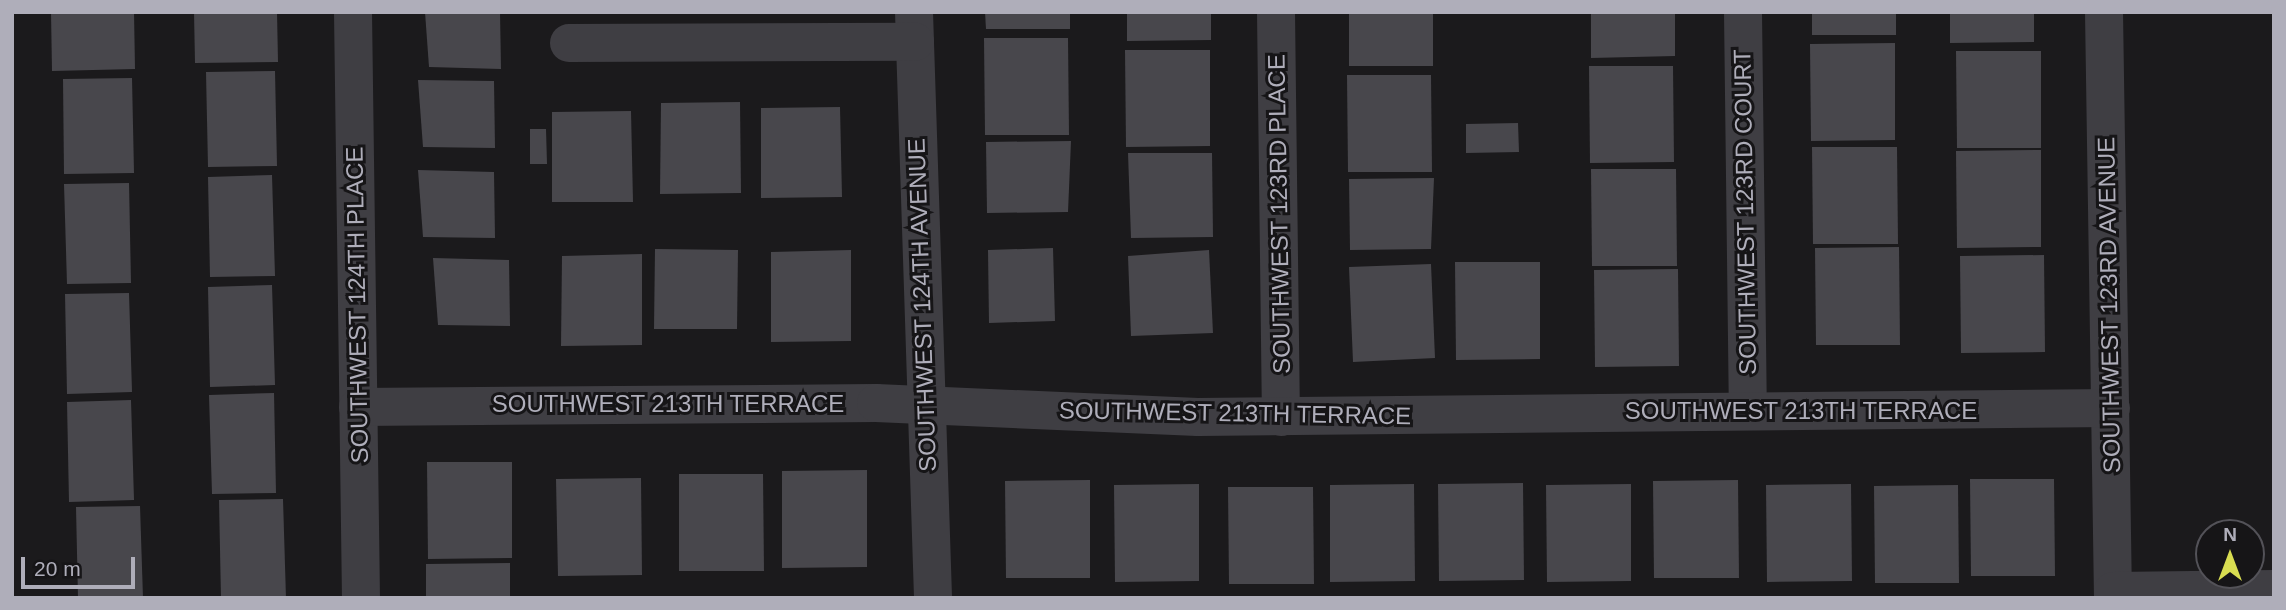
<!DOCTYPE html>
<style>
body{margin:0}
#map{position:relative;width:2286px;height:610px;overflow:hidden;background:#1b1a1c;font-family:Arial,sans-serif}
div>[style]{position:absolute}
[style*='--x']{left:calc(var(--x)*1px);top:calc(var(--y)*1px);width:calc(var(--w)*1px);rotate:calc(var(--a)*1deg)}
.building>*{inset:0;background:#48474c}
.street>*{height:38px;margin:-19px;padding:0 19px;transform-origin:19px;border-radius:19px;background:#3f3e43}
span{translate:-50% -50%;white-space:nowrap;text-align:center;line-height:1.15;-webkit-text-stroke:6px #161517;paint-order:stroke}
.street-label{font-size:24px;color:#afaeba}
.frame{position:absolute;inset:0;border:14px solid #afaeba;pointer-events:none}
.north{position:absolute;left:2195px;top:519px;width:70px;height:70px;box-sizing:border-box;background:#161517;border:2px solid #535258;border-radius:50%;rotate:0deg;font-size:19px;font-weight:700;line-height:28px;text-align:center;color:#afaeba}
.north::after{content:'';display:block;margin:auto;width:24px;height:32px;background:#d8dd51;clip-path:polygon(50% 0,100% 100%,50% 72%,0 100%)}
.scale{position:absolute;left:21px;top:557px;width:114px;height:32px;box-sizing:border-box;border:4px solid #afaeba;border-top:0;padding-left:9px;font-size:21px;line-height:24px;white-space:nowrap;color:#afaeba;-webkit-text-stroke:5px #161517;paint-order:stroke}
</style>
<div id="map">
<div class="building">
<div style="clip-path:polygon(51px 12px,134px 12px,135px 69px,52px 71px)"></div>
<div style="clip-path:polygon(194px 12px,277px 12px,278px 62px,195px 63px)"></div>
<div style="clip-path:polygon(425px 12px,500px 12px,501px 69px,429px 67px)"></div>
<div style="clip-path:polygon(985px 12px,1070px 12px,1070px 29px,986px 29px)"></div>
<div style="clip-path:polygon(1127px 12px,1211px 12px,1211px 40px,1127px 41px)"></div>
<div style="clip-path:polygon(1349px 12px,1433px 12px,1433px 66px,1349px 66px)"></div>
<div style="clip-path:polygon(1591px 12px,1675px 12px,1675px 56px,1591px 58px)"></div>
<div style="clip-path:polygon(1812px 12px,1896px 12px,1896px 35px,1812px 35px)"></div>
<div style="clip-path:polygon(1950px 12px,2034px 12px,2034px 42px,1950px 43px)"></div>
<div style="clip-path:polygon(984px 38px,1068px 38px,1069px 135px,985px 135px)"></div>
<div style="clip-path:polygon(1895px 43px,1895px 140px,1811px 141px,1810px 44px)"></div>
<div style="clip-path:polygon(1125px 50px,1210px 50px,1210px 146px,1126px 147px)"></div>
<div style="clip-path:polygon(1956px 51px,2041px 51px,2041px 148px,1957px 148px)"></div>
<div style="clip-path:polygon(1589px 66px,1673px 66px,1674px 162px,1590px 163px)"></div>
<div style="clip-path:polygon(275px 71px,277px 166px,208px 167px,206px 72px)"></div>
<div style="clip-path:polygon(1347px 75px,1431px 75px,1432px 172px,1348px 172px)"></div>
<div style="clip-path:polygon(132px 78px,134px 173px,64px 174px,63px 79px)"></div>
<div style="clip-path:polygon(418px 80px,494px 81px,495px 148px,423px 147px)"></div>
<div style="clip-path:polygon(740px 102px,741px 193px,660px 194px,661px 103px)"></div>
<div style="clip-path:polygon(840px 107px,842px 197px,761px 198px,761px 108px)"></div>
<div style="clip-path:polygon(631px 111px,633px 202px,552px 202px,552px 112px)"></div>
<div style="clip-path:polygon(1518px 123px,1519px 152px,1466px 153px,1466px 124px)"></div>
<div style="clip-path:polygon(530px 129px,546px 129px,547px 164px,530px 164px)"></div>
<div style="clip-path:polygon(1071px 141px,1068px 212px,987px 213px,986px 142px)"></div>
<div style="clip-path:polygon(1812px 147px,1897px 147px,1898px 244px,1813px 244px)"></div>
<div style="clip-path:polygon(2041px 150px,2041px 247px,1957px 248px,1956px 151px)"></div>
<div style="clip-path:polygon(1128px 153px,1212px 153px,1213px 237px,1131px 238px)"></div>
<div style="clip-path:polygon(1591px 169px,1676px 169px,1677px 266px,1592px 266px)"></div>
<div style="clip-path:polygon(418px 170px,494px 172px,495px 238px,423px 237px)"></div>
<div style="clip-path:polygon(272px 175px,275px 276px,210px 277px,208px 177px)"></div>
<div style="clip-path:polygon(1434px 178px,1431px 249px,1350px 250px,1349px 179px)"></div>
<div style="clip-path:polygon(129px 183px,131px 283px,67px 284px,64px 184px)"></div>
<div style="clip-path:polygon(1899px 247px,1900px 345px,1816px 345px,1815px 248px)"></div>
<div style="clip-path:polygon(1053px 248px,1055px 321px,989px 323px,988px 250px)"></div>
<div style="clip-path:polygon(655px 249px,738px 250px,737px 329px,654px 329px)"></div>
<div style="clip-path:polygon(851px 250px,851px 341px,771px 342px,771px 252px)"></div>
<div style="clip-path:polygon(1209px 250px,1213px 333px,1131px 336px,1128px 256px)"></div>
<div style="clip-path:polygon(642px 254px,642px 345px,561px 346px,562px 256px)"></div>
<div style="clip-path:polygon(2044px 255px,2045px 352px,1961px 353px,1960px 256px)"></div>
<div style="clip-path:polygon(433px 258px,509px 260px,510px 326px,438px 325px)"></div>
<div style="clip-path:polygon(1455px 262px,1540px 262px,1540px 359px,1456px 360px)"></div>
<div style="clip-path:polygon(1431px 264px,1435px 358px,1353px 362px,1349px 267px)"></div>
<div style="clip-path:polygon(1678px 269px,1679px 366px,1595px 367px,1594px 270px)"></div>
<div style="clip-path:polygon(272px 285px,275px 385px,210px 387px,208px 287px)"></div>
<div style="clip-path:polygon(129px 293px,132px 392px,67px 394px,65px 294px)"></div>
<div style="clip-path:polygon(274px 393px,276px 493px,212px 494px,209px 395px)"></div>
<div style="clip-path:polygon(131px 400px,134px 500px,69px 502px,67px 402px)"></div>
<div style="clip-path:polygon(427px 462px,512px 462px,512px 558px,428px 559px)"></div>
<div style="clip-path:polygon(867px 470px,867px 567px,782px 568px,782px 471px)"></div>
<div style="clip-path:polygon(679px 474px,763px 474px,764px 571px,679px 571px)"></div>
<div style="clip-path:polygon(641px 478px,642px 575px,558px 576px,556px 479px)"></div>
<div style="clip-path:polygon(1970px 479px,2054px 479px,2055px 576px,1971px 576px)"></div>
<div style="clip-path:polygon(1090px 480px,1090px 578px,1006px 578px,1005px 481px)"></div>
<div style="clip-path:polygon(1738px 480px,1739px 578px,1654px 578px,1653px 481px)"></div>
<div style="clip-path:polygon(1523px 483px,1524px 580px,1439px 581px,1438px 484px)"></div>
<div style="clip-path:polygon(1199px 484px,1199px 581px,1115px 582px,1114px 485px)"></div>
<div style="clip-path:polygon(1414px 484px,1415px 581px,1330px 582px,1330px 485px)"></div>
<div style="clip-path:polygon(1631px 484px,1631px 581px,1547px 582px,1546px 485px)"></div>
<div style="clip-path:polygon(1851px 484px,1852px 581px,1767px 582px,1766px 485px)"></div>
<div style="clip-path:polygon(1958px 485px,1959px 583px,1875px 583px,1874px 486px)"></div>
<div style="clip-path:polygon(1228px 487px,1313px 487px,1314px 584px,1229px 584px)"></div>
<div style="clip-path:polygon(283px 499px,286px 598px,221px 598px,219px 500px)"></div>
<div style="clip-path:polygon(140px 506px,143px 598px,78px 598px,76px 507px)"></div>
<div style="clip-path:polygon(510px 563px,510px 598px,426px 598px,426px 564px)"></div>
</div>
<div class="street">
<div style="--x:353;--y:12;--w:586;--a:89.22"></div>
<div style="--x:914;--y:12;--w:586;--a:88.14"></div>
<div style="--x:1276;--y:12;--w:405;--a:89.3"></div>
<div style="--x:1743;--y:12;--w:399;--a:89.3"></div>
<div style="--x:2104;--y:12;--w:586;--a:89.12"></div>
<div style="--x:569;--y:43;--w:346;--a:-0.2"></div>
<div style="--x:358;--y:407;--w:518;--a:-0.44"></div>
<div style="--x:876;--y:403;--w:322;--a:2.5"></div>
<div style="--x:1198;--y:417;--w:913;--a:-0.56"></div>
<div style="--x:2113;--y:591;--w:161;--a:-0.7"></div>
</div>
<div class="street-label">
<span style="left:1745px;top:212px;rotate:-91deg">SOUTHWEST 123RD COURT</span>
<span style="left:1279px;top:214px;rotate:-91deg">SOUTHWEST 123RD PLACE</span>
<span style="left:357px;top:305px;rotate:-91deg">SOUTHWEST 124TH PLACE</span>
<span style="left:922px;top:305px;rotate:-92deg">SOUTHWEST 124TH AVENUE</span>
<span style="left:2109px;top:305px;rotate:-91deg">SOUTHWEST 123RD AVENUE</span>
<span style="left:668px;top:404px">SOUTHWEST 213TH TERRACE</span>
<span style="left:1801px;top:411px">SOUTHWEST 213TH TERRACE</span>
<span style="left:1235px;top:413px;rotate:1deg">SOUTHWEST 213TH TERRACE</span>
</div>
<div class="frame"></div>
<div class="north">N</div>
<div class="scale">20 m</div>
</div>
